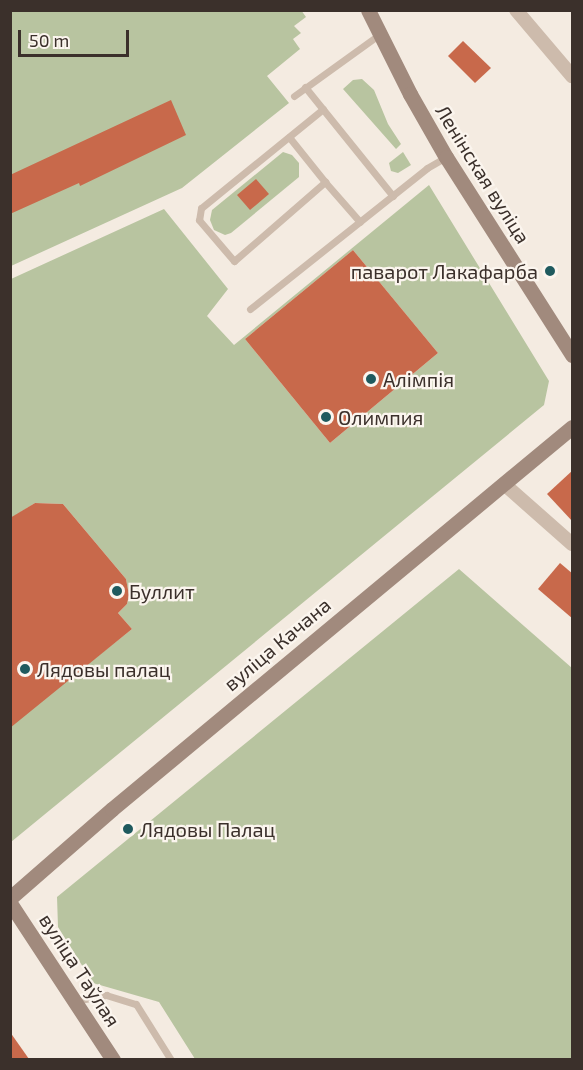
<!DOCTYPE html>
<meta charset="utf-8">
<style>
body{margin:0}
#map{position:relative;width:583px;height:1070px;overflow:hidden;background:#f4ebe1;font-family:"Exo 2",sans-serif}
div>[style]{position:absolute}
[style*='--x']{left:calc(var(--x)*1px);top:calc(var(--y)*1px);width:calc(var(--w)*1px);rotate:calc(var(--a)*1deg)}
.green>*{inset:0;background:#b8c4a0}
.building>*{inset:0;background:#c8694b}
.service>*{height:7px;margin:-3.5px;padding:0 3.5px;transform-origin:3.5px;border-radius:3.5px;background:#cdbbac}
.minor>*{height:14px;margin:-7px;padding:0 7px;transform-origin:7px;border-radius:7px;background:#cdbbac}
.secondary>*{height:15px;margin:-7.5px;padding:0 7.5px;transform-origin:7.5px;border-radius:7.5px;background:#a18a7d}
.dots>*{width:16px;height:16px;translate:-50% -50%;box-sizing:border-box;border:3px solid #fbf5ee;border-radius:50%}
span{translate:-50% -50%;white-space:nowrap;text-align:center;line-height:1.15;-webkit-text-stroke:4.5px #fbf5ee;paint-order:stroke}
.street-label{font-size:20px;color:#3b302b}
.poi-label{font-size:20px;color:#3b302b}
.right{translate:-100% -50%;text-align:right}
.left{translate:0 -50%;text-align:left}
.frame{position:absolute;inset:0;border:12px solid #3b302b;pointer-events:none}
.scale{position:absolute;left:18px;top:30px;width:111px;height:27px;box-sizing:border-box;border:3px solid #3b302b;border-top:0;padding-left:8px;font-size:18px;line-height:21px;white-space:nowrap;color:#3b302b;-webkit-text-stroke:4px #fbf5ee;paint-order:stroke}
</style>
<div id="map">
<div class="green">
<div style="clip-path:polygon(301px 10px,306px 17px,294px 26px,301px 33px,293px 39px,300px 49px,267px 76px,289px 103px,182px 188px,11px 266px,10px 11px)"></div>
<div style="clip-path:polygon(362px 79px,374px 90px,388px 124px,401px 144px,396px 149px,343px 89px,353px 80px)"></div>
<div style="clip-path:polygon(283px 152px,292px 155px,299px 163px,299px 177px,231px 233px,225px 235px,214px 230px,210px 220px,212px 210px)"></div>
<div style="clip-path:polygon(403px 152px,411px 165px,398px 173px,391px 171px,389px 163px)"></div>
<div style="clip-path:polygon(evenodd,429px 185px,549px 381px,544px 405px,11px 842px,11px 725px,132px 629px,118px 613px,127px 604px,129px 596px,126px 579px,63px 504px,35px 503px,11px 518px,11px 279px,164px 209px,228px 289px,207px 316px,234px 345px,429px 185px,353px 250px,438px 353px,330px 443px,245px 339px,353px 250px)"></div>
<div style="clip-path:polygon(459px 569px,572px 668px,572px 1059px,195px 1059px,159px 1002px,93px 983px,58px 927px,57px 897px)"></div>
</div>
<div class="building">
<div style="clip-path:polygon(463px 41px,491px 68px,475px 83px,448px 56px)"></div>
<div style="clip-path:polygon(171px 100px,186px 135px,80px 186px,79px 183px,10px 214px,10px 175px)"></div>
<div style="clip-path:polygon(256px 179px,269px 194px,250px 210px,237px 195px)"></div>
<div style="clip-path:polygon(353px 250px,438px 353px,330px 443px,245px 339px)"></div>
<div style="clip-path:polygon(573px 470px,573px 522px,547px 494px)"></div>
<div style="clip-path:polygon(35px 503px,63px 504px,126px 579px,129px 595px,127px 604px,118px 613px,132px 629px,10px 728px,10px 518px)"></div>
<div style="clip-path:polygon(560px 563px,573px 574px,573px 619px,538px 589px)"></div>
<div style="clip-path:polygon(10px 1032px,29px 1059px,10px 1059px)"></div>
</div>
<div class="service">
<div style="--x:305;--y:87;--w:140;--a:51.1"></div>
<div style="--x:294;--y:96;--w:106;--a:-35.8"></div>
<div style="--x:323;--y:109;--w:157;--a:140.9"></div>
<div style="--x:201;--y:208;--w:12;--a:99"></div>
<div style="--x:199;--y:220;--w:54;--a:49.5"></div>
<div style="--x:234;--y:261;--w:121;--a:-41"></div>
<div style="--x:325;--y:182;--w:53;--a:48.8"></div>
<div style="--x:289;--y:137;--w:58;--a:51.3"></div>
<div style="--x:250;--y:309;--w:226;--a:-38.5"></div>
<div style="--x:427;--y:168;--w:22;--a:-30"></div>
<div style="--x:75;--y:1001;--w:32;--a:-11"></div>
<div style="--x:106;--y:995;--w:31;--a:17"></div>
<div style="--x:136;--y:1004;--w:66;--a:58"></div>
</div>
<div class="minor">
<div style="--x:516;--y:10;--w:87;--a:49.7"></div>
<div style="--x:504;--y:484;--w:91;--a:41.4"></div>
</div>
<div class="secondary">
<div style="--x:368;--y:10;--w:94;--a:63.4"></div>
<div style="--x:410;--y:94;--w:73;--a:60.3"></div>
<div style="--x:446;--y:157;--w:235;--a:57.5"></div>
<div style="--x:10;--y:898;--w:135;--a:-41.1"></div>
<div style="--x:112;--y:809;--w:598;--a:-39.71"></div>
<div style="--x:10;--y:903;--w:188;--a:56.7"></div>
</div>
<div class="dots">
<div style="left:550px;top:271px;background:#1f5a5e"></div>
<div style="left:371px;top:379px;background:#1f5a5e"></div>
<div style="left:326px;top:417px;background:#1f5a5e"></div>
<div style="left:117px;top:591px;background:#1f5a5e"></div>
<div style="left:25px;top:669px;background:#1f5a5e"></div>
<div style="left:128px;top:829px;background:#1f5a5e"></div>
</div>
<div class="street-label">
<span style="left:483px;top:174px;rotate:58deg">Ленінская вуліца</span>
<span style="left:277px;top:644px;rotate:-40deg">вуліца Качана</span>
<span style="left:80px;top:970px;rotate:57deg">вуліца Таўлая</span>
</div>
<div class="poi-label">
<span class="right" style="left:538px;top:271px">паварот Лакафарба</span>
<span class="left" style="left:383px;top:379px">Алімпія</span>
<span class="left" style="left:338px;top:417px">Олимпия</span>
<span class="left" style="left:129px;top:591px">Буллит</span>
<span class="left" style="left:37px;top:669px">Лядовы палац</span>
<span class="left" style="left:140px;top:829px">Лядовы Палац</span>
</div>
<div class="frame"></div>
<div class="scale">50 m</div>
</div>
